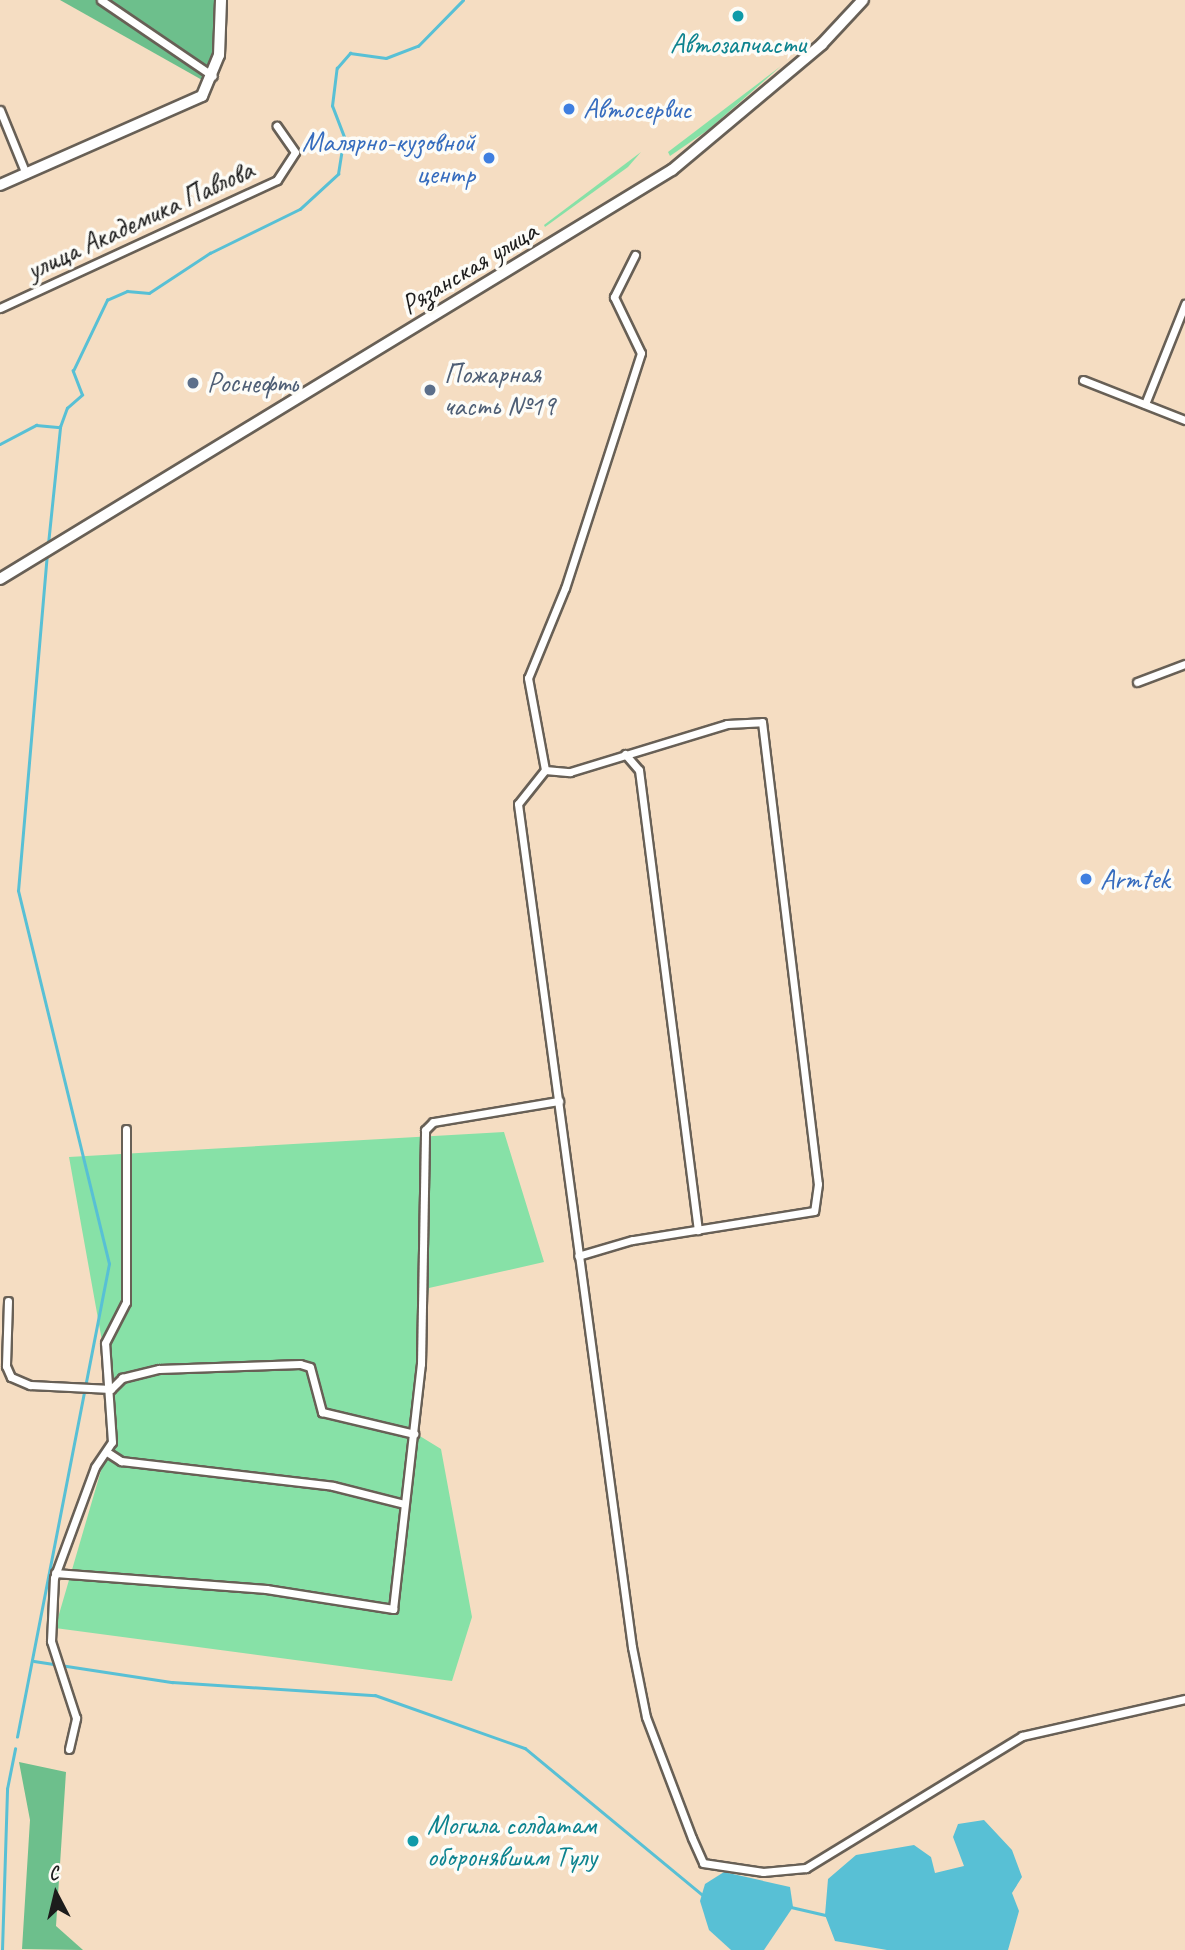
<!DOCTYPE html>
<meta charset="utf-8">
<style>
body{margin:0}
#map{position:relative;width:1185px;height:1950px;overflow:hidden;background:#f5ddc2;font-family:Caveat,sans-serif}
div>[style]{position:absolute}
[style*='--x']{left:calc(var(--x)*1px);top:calc(var(--y)*1px);width:calc(var(--w)*1px);rotate:calc(var(--a)*1deg)}
.green>*{inset:0;background:#87e1a7}
.forest>*{inset:0;background:#6dbf8c}
.water>*{inset:0;background:#58c0d5}
.stream>*{height:2.5px;margin:-1.25px;padding:0 1.25px;transform-origin:1.25px;border-radius:1.25px;background:#58c0d5}
.roads{filter:drop-shadow(2px 0 #686056) drop-shadow(-2px 0 #686056) drop-shadow(0 2px #686056) drop-shadow(0 -2px #686056)}
.street>*{height:7px;margin:-3.5px;padding:0 3.5px;transform-origin:3.5px;border-radius:3.5px;background:#fff}
.secondary>*{height:10px;margin:-5px;padding:0 5px;transform-origin:5px;border-radius:5px;background:#fff}
.primary>*{height:10px;margin:-5px;padding:0 5px;transform-origin:5px;border-radius:5px;background:#fff}
.dots>*{width:19px;height:19px;translate:-50% -50%;box-sizing:border-box;border:4px solid #fdfcf7;border-radius:50%}
span{translate:-50% -50%;white-space:nowrap;text-align:center;line-height:1.15;-webkit-text-stroke:7px #fdfcf7;paint-order:stroke}
.culture-label{font-size:28px;color:#0d838f}
.left{translate:0 -50%;text-align:left}
.shop-label{font-size:28px;color:#366cbe}
.right{translate:-100% -50%;text-align:right}
.street-label{font-size:28px;color:#1c1c1c}
.service-label{font-size:28px;color:#4e5e75}
.north{position:absolute;left:21px;top:1859px;width:70px;height:70px;-webkit-text-stroke:5px #fdfcf7;paint-order:stroke;rotate:353deg;font-size:19px;font-weight:700;line-height:28px;text-align:center;color:#1c1c1c}
.north::after{content:'';display:block;margin:auto;width:24px;height:32px;background:#1c1c1c;clip-path:polygon(50% 0,100% 100%,50% 72%,0 100%)}
</style>
<div id="map">
<div class="green">
<div style="clip-path:polygon(781px 66px,708px 130px,670px 156px,668px 152px)"></div>
<div style="clip-path:polygon(641px 152px,628px 167px,545px 227px,544px 225px)"></div>
<div style="clip-path:polygon(504px 1132px,544px 1262px,429px 1288px,410px 1430px,441px 1449px,472px 1617px,452px 1681px,55px 1628px,116px 1419px,69px 1157px)"></div>
</div>
<div class="forest">
<div style="clip-path:polygon(60px 0,215px 0,211px 85px)"></div>
<div style="clip-path:polygon(19px 1762px,66px 1772px,56px 1926px,83px 1950px,22px 1949px,30px 1820px)"></div>
</div>
<div class="water">
<div style="clip-path:polygon(984px 1820px,1012px 1850px,1022px 1877px,1012px 1893px,1019px 1911px,1008px 1950px,887px 1950px,835px 1941px,825px 1915px,828px 1879px,856px 1855px,914px 1845px,931px 1857px,935px 1873px,964px 1866px,953px 1837px,958px 1824px)"></div>
<div style="clip-path:polygon(724px 1872px,790px 1887px,793px 1907px,764px 1950px,731px 1950px,709px 1930px,700px 1901px,705px 1884px)"></div>
</div>
<div class="stream">
<div style="--x:0;--y:444;--w:41;--a:-27.8"></div>
<div style="--x:36;--y:425;--w:24;--a:5"></div>
<div style="--x:60;--y:427;--w:20;--a:-70"></div>
<div style="--x:67;--y:408;--w:20;--a:-41"></div>
<div style="--x:82;--y:395;--w:26;--a:-111"></div>
<div style="--x:73;--y:371;--w:79;--a:-64.4"></div>
<div style="--x:107;--y:300;--w:22;--a:-24"></div>
<div style="--x:127;--y:291;--w:22;--a:5"></div>
<div style="--x:149;--y:293;--w:73;--a:-33.3"></div>
<div style="--x:210;--y:253;--w:100;--a:-26.1"></div>
<div style="--x:300;--y:209;--w:52;--a:-42.6"></div>
<div style="--x:338;--y:174;--w:37;--a:-81"></div>
<div style="--x:344;--y:137;--w:33;--a:-111"></div>
<div style="--x:332;--y:106;--w:38;--a:-83"></div>
<div style="--x:337;--y:68;--w:20;--a:-49"></div>
<div style="--x:350;--y:53;--w:36;--a:8"></div>
<div style="--x:386;--y:58;--w:34;--a:-21"></div>
<div style="--x:418;--y:46;--w:64;--a:-45.6"></div>
<div style="--x:48;--y:544;--w:118;--a:-84.1"></div>
<div style="--x:34;--y:1661;--w:140;--a:8.7"></div>
<div style="--x:172;--y:1682;--w:203;--a:3.7"></div>
<div style="--x:375;--y:1695;--w:159;--a:19.5"></div>
<div style="--x:525;--y:1748;--w:232;--a:39.6"></div>
<div style="--x:17;--y:1737;--w:482;--a:-79"></div>
<div style="--x:109;--y:1264;--w:384;--a:-103.7"></div>
<div style="--x:18;--y:891;--w:338;--a:-85.1"></div>
<div style="--x:791;--y:1907;--w:35;--a:13"></div>
<div style="--x:2;--y:1950;--w:161;--a:-88.2"></div>
<div style="--x:7;--y:1789;--w:41;--a:-78.7"></div>
</div>
<div class="roads">
<div class="street">
<div style="--x:101;--y:0;--w:135;--a:34.2"></div>
<div style="--x:0;--y:110;--w:69;--a:67.9"></div>
<div style="--x:635;--y:255;--w:47;--a:116.6"></div>
<div style="--x:614;--y:297;--w:62;--a:64.3"></div>
<div style="--x:641;--y:353;--w:247;--a:107.9"></div>
<div style="--x:565;--y:588;--w:97;--a:112.3"></div>
<div style="--x:528;--y:678;--w:94;--a:79.5"></div>
<div style="--x:545;--y:770;--w:43;--a:128.5"></div>
<div style="--x:518;--y:804;--w:851;--a:82.3"></div>
<div style="--x:632;--y:1647;--w:71;--a:78.7"></div>
<div style="--x:646;--y:1717;--w:129;--a:69.2"></div>
<div style="--x:692;--y:1838;--w:27;--a:66"></div>
<div style="--x:703;--y:1863;--w:61;--a:8.5"></div>
<div style="--x:763;--y:1872;--w:43;--a:-5.3"></div>
<div style="--x:806;--y:1868;--w:253;--a:-31.4"></div>
<div style="--x:1022;--y:1736;--w:167;--a:-12.8"></div>
<div style="--x:0;--y:308;--w:305;--a:-24.8"></div>
<div style="--x:277;--y:180;--w:33;--a:-57"></div>
<div style="--x:295;--y:152;--w:32;--a:-125"></div>
<div style="--x:1083;--y:380;--w:110;--a:21.4"></div>
<div style="--x:1145;--y:404;--w:108;--a:-68.2"></div>
<div style="--x:1137;--y:682;--w:51;--a:-20.6"></div>
<div style="--x:625;--y:754;--w:21;--a:49"></div>
<div style="--x:639;--y:770;--w:464;--a:82.7"></div>
<div style="--x:545;--y:770;--w:25;--a:5"></div>
<div style="--x:570;--y:772;--w:164;--a:-17"></div>
<div style="--x:727;--y:724;--w:35;--a:-3"></div>
<div style="--x:762;--y:722;--w:465;--a:83.1"></div>
<div style="--x:818;--y:1184;--w:27;--a:98"></div>
<div style="--x:814;--y:1211;--w:184;--a:170.9"></div>
<div style="--x:632;--y:1240;--w:56;--a:163.5"></div>
<div style="--x:8;--y:1301;--w:65;--a:91.8"></div>
<div style="--x:6;--y:1366;--w:12;--a:66"></div>
<div style="--x:11;--y:1377;--w:21;--a:23"></div>
<div style="--x:30;--y:1385;--w:81;--a:2.8"></div>
<div style="--x:111;--y:1389;--w:16;--a:-45"></div>
<div style="--x:122;--y:1378;--w:38;--a:-14"></div>
<div style="--x:159;--y:1369;--w:141;--a:-2"></div>
<div style="--x:300;--y:1364;--w:10;--a:17"></div>
<div style="--x:310;--y:1367;--w:47;--a:75.1"></div>
<div style="--x:322;--y:1412;--w:95;--a:13.4"></div>
<div style="--x:107;--y:1452;--w:17;--a:33"></div>
<div style="--x:121;--y:1461;--w:213;--a:6.7"></div>
<div style="--x:333;--y:1486;--w:73;--a:14.2"></div>
<div style="--x:55;--y:1573;--w:212;--a:4.3"></div>
<div style="--x:266;--y:1589;--w:129;--a:8.9"></div>
<div style="--x:393;--y:1609;--w:247;--a:-83.5"></div>
<div style="--x:421;--y:1364;--w:234;--a:-89"></div>
<div style="--x:425;--y:1130;--w:11;--a:-45"></div>
<div style="--x:433;--y:1122;--w:128;--a:-9.5"></div>
<div style="--x:69;--y:1749;--w:32;--a:-77"></div>
<div style="--x:76;--y:1718;--w:81;--a:-108"></div>
<div style="--x:51;--y:1641;--w:63;--a:-87.3"></div>
<div style="--x:54;--y:1578;--w:118;--a:-69.7"></div>
<div style="--x:95;--y:1467;--w:30;--a:-56"></div>
<div style="--x:112;--y:1442;--w:99;--a:-94"></div>
<div style="--x:105;--y:1343;--w:46;--a:-62.9"></div>
<div style="--x:126;--y:1302;--w:173;--a:-90"></div>
</div>
<div class="secondary">
<div style="--x:0;--y:185;--w:221;--a:-23.8"></div>
<div style="--x:202;--y:96;--w:44;--a:-67.5"></div>
<div style="--x:219;--y:55;--w:55;--a:-87.9"></div>
</div>
<div class="primary">
<div style="--x:0;--y:579;--w:787;--a:-31.33"></div>
<div style="--x:672;--y:170;--w:196;--a:-40"></div>
<div style="--x:822;--y:44;--w:60;--a:-47"></div>
</div>
</div>
<div class="dots">
<div style="left:738px;top:16px;background:#0f9aa8"></div>
<div style="left:569px;top:109px;background:#3f7fe0"></div>
<div style="left:489px;top:158px;background:#3f7fe0"></div>
<div style="left:193px;top:383px;background:#5c6f8a"></div>
<div style="left:430px;top:390px;background:#5c6f8a"></div>
<div style="left:1086px;top:879px;background:#3f7fe0"></div>
<div style="left:413px;top:1841px;background:#0f9aa8"></div>
</div>
<div class="culture-label">
<span style="left:738px;top:44px">Автозапчасти</span>
<span class="left" style="left:427px;top:1841px">Могила солдатам<br>оборонявшим Тулу</span>
</div>
<div class="shop-label">
<span class="left" style="left:583px;top:109px">Автосервис</span>
<span class="right" style="left:475px;top:158px">Малярно-кузовной<br>центр</span>
<span class="left" style="left:1100px;top:879px">Armtek</span>
</div>
<div class="street-label">
<span style="left:140px;top:220px;rotate:-25deg">улица Академика Павлова</span>
<span style="left:469px;top:268px;rotate:-31deg">Рязанская улица</span>
</div>
<div class="service-label">
<span class="left" style="left:444px;top:390px">Пожарная<br>часть №19</span>
<span class="left" style="left:207px;top:383px">Роснефть</span>
</div>
<div class="north">С</div>
</div>
